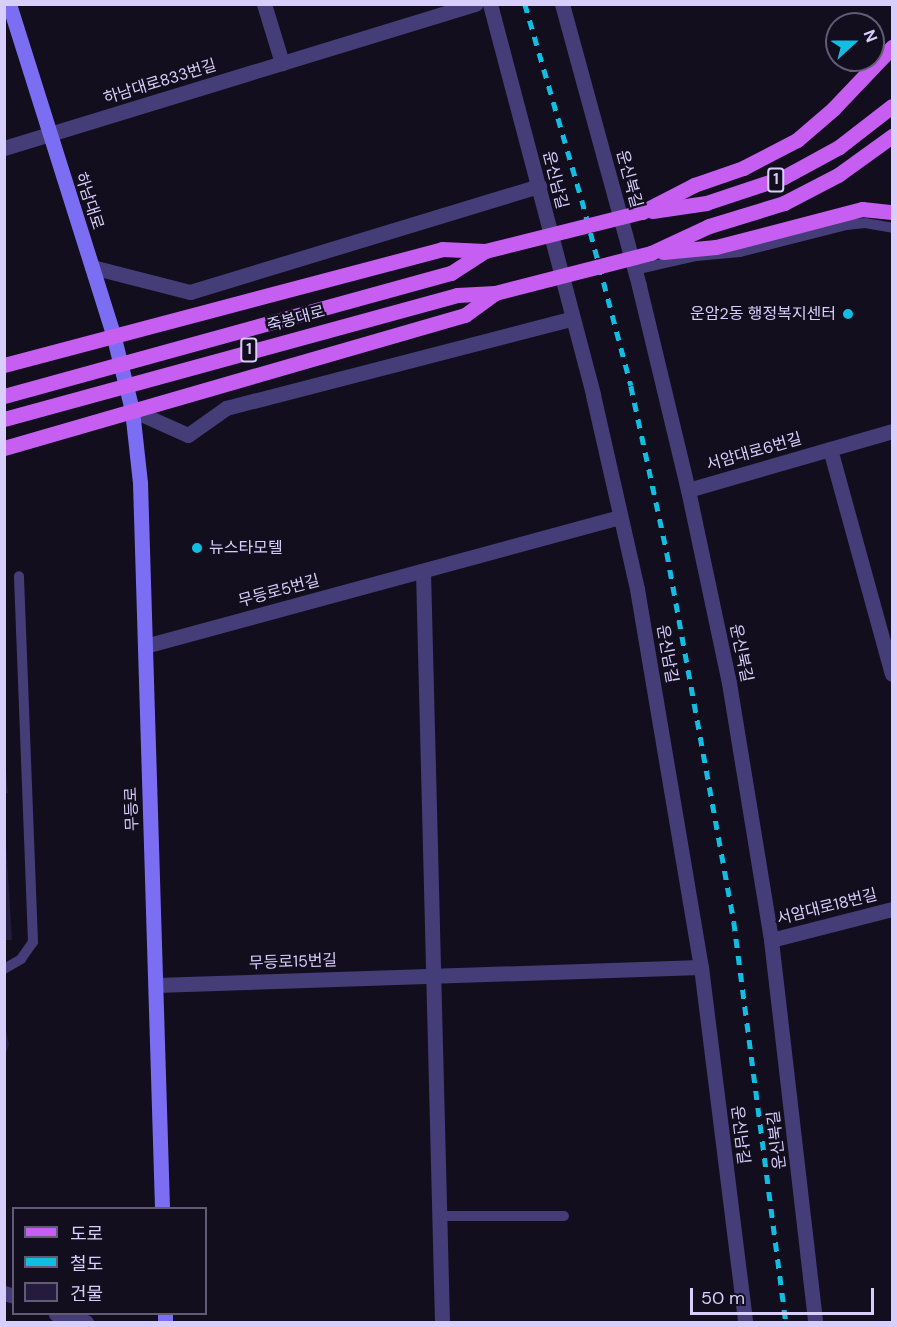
<!DOCTYPE html>
<meta charset="utf-8">
<style>
body{margin:0}
#map{position:relative;width:897px;height:1327px;overflow:hidden;background:#120e1d;font-family:"DM Sans","Noto Sans KR",sans-serif}
div>[style]{position:absolute}
[style*='--x']{left:calc(var(--x)*1px);top:calc(var(--y)*1px);width:calc(var(--w)*1px);rotate:calc(var(--a)*1deg)}
.building>*{inset:0;background:#251b3d}
.lane>*{height:10px;margin:-5px;padding:0 5px;transform-origin:5px;border-radius:5px;background:#443d78}
.street>*{height:15px;margin:-7.5px;padding:0 7.5px;transform-origin:7.5px;border-radius:7.5px;background:#443d78}
.secondary>*{height:15px;margin:-7.5px;padding:0 7.5px;transform-origin:7.5px;border-radius:7.5px;background:#7b6ef3}
.primary>*{height:15px;margin:-7.5px;padding:0 7.5px;transform-origin:7.5px;border-radius:7.5px;background:#c65ff1}
.rail>*{height:4.5px;margin-top:-2.25px;transform-origin:0;background:repeating-linear-gradient(90deg,#13bde2 0 9px,transparent 0 17px)}
.primary-bridge>*{height:15px;margin:-7.5px;padding:0 7.5px;transform-origin:7.5px;border-radius:7.5px;background:#c65ff1}
.dots>*{width:16px;height:16px;translate:-50% -50%;box-sizing:border-box;border:3px solid #120e1d;border-radius:50%}
span{translate:-50% -50%;white-space:nowrap;text-align:center;line-height:1.15;-webkit-text-stroke:4.5px #120e1d;paint-order:stroke}
.shield-label span{padding:2px 4px;background:#120e1d;border:2px solid;border-radius:4px;-webkit-text-stroke-width:0}
.shield-label{font-size:15px;color:#d7cefb;font-weight:700}
.street-label{font-size:16px;color:#d7cefb}
.poi-label{font-size:16px;color:#d7cefb}
.right{translate:-100% -50%;text-align:right}
.left{translate:0 -50%;text-align:left}
.frame{position:absolute;inset:0;border:6px solid #d7cefb;pointer-events:none}
.legend{position:absolute;left:12px;top:1207px;width:195px;height:108px;box-sizing:border-box;background:#120e1d;border:2px solid #615b76;margin:0;padding:8px 10px;list-style:none;font-size:18px;color:#d7cefb}
.legend li{display:flex;align-items:center;gap:12px;height:30px}
.legend b{width:30px;border:2px solid #615b76}
.north{position:absolute;left:825px;top:12px;width:60px;height:60px;box-sizing:border-box;background:#120e1d;border:2px solid #615b76;border-radius:50%;rotate:69deg;font-size:16px;font-weight:700;line-height:24px;text-align:center;color:#d7cefb}
.north::after{content:'';display:block;margin:auto;width:21px;height:27px;background:#13bde2;clip-path:polygon(50% 0,100% 100%,50% 72%,0 100%)}
.scale{position:absolute;left:690px;top:1288px;width:184px;height:27px;box-sizing:border-box;border:3px solid #d7cefb;border-top:0;padding-left:8px;font-size:18px;line-height:21px;white-space:nowrap;color:#d7cefb;-webkit-text-stroke:4px #120e1d;paint-order:stroke}
</style>
<div id="map">
<div class="building">
<div style="clip-path:polygon(4px 750px,8px 793px,4px 793px)"></div>
<div style="clip-path:polygon(4px 810px,12px 940px,4px 940px)"></div>
<div style="clip-path:polygon(4px 1020px,9px 1045px,5px 1056px,4px 1056px)"></div>
</div>
<div class="lane">
<div style="--x:635;--y:270;--w:63;--a:-12.9"></div>
<div style="--x:696;--y:256;--w:44;--a:-5.2"></div>
<div style="--x:740;--y:252;--w:109;--a:-14.3"></div>
<div style="--x:846;--y:225;--w:19;--a:-6"></div>
<div style="--x:865;--y:223;--w:27;--a:10"></div>
<div style="--x:4;--y:969;--w:20;--a:-30"></div>
<div style="--x:21;--y:959;--w:21;--a:-55"></div>
<div style="--x:33;--y:942;--w:366;--a:-92.2"></div>
<div style="--x:439;--y:1216;--w:125;--a:0"></div>
</div>
<div class="street">
<div style="--x:264;--y:4;--w:62;--a:73"></div>
<div style="--x:490;--y:4;--w:404;--a:75.2"></div>
<div style="--x:593;--y:395;--w:199;--a:77.2"></div>
<div style="--x:637;--y:589;--w:383;--a:80.4"></div>
<div style="--x:701;--y:967;--w:358;--a:82.9"></div>
<div style="--x:562;--y:4;--w:292;--a:74.7"></div>
<div style="--x:639;--y:286;--w:210;--a:76.5"></div>
<div style="--x:688;--y:490;--w:197;--a:78"></div>
<div style="--x:729;--y:683;--w:260;--a:80.7"></div>
<div style="--x:771;--y:940;--w:385;--a:83.4"></div>
<div style="--x:4;--y:148;--w:493;--a:-17"></div>
<div style="--x:92;--y:267;--w:101;--a:14.3"></div>
<div style="--x:190;--y:292;--w:365;--a:-16.9"></div>
<div style="--x:132;--y:410;--w:61;--a:24.1"></div>
<div style="--x:188;--y:435;--w:47;--a:-35.4"></div>
<div style="--x:226;--y:408;--w:355;--a:-14.5"></div>
<div style="--x:830;--y:449;--w:233;--a:74.6"></div>
<div style="--x:688;--y:490;--w:212;--a:-16.1"></div>
<div style="--x:423;--y:571;--w:751;--a:88.55"></div>
<div style="--x:145;--y:646;--w:491;--a:-15.2"></div>
<div style="--x:771;--y:940;--w:125;--a:-14.4"></div>
<div style="--x:156;--y:985;--w:545;--a:-1.89"></div>
<div style="--x:4;--y:1293;--w:10;--a:17"></div>
<div style="--x:56;--y:1314;--w:31;--a:15"></div>
</div>
<div class="secondary">
<div style="--x:9;--y:4;--w:346;--a:72.5"></div>
<div style="--x:113;--y:334;--w:78;--a:76"></div>
<div style="--x:132;--y:410;--w:73;--a:83.7"></div>
<div style="--x:140;--y:483;--w:725;--a:88.26"></div>
<div style="--x:165;--y:1314;--w:8;--a:90"></div>
</div>
<div class="primary">
<div style="--x:652;--y:211;--w:55;--a:-8.4"></div>
<div style="--x:706;--y:203;--w:82;--a:-18.4"></div>
<div style="--x:784;--y:177;--w:63;--a:-28.6"></div>
<div style="--x:839;--y:147;--w:67;--a:-37.7"></div>
<div style="--x:642;--y:212;--w:59;--a:-27.4"></div>
<div style="--x:694;--y:185;--w:52;--a:-19.1"></div>
<div style="--x:743;--y:168;--w:61;--a:-27.4"></div>
<div style="--x:797;--y:140;--w:48;--a:-40.7"></div>
<div style="--x:833;--y:109;--w:86;--a:-46.4"></div>
<div style="--x:663;--y:252;--w:53;--a:-5.4"></div>
<div style="--x:716;--y:247;--w:151;--a:-14.6"></div>
<div style="--x:862;--y:209;--w:30;--a:6"></div>
<div style="--x:651;--y:253;--w:64;--a:-25"></div>
<div style="--x:709;--y:226;--w:78;--a:-17"></div>
<div style="--x:784;--y:203;--w:61;--a:-27.4"></div>
<div style="--x:838;--y:175;--w:67;--a:-35.8"></div>
<div style="--x:4;--y:365;--w:453;--a:-14.8"></div>
<div style="--x:442;--y:249;--w:43;--a:2.7"></div>
<div style="--x:4;--y:448;--w:480;--a:-16.1"></div>
<div style="--x:465;--y:315;--w:37;--a:-36"></div>
</div>
<div class="rail">
<div style="--x:525;--y:4;--w:204;--a:73.8"></div>
<div style="--x:582;--y:200;--w:192;--a:75.2"></div>
<div style="--x:631;--y:386;--w:171;--a:77.8"></div>
<div style="--x:667;--y:553;--w:375;--a:79.7"></div>
<div style="--x:734;--y:922;--w:403;--a:82.6"></div>
</div>
<div class="primary-bridge">
<div style="--x:4;--y:396;--w:464;--a:-15.4"></div>
<div style="--x:451;--y:273;--w:40;--a:-32.9"></div>
<div style="--x:485;--y:251;--w:162;--a:-14"></div>
<div style="--x:4;--y:419;--w:470;--a:-15.3"></div>
<div style="--x:457;--y:295;--w:38;--a:-3"></div>
<div style="--x:495;--y:293;--w:161;--a:-14.4"></div>
</div>
<div class="dots">
<div style="left:848px;top:314px;background:#13bde2"></div>
<div style="left:197px;top:548px;background:#13bde2"></div>
</div>
<div class="shield-label">
<span style="left:776px;top:180px">1</span>
<span style="left:249px;top:350px">1</span>
</div>
<div class="street-label">
<span style="left:160px;top:82px;rotate:-17deg">하남대로833번길</span>
<span style="left:629px;top:179px;rotate:75deg">운신북길</span>
<span style="left:555px;top:180px;rotate:76deg">운신남길</span>
<span style="left:89px;top:201px;rotate:72deg">하남대로</span>
<span style="left:296px;top:319px;rotate:-15deg">죽봉대로</span>
<span style="left:754px;top:452px;rotate:-16deg">서암대로6번길</span>
<span style="left:279px;top:591px;rotate:-15deg">무등로5번길</span>
<span style="left:741px;top:653px;rotate:78deg">운신북길</span>
<span style="left:667px;top:654px;rotate:80deg">운신남길</span>
<span style="left:132px;top:809px;rotate:-92deg">무등로</span>
<span style="left:827px;top:907px;rotate:-14deg">서암대로18번길</span>
<span style="left:293px;top:962px;rotate:-2deg">무등로15번길</span>
<span style="left:740px;top:1135px;rotate:83deg">운신남길</span>
<span style="left:777px;top:1140px;rotate:-97deg">운신북길</span>
</div>
<div class="poi-label">
<span class="right" style="left:836px;top:314px">운암2동 행정복지센터</span>
<span class="left" style="left:209px;top:548px">뉴스타모텔</span>
</div>
<div class="frame"></div>
<ul class="legend">
<li><b style="height:8px;background:#c65ff1"></b>도로</li>
<li><b style="height:8px;background:#13bde2"></b>철도</li>
<li><b style="height:16px;background:#251b3d"></b>건물</li>
</ul>
<div class="north">N</div>
<div class="scale">50 m</div>
</div>
